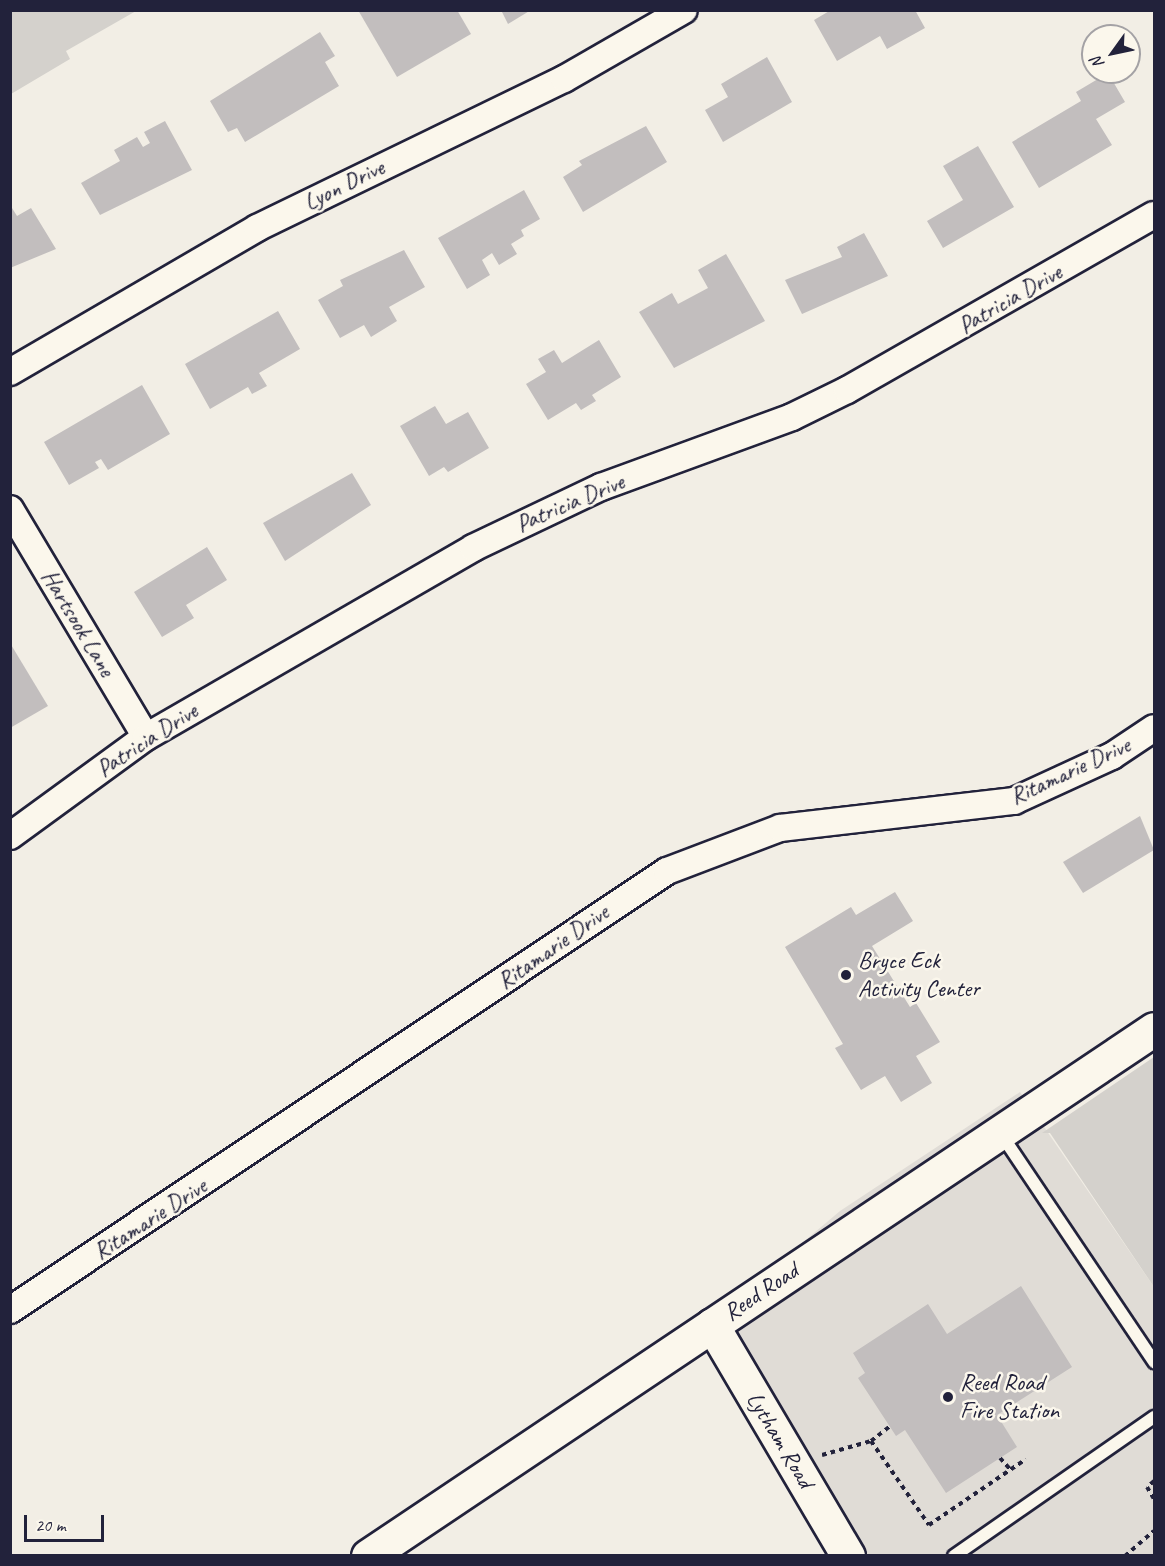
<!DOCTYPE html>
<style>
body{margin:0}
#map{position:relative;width:1165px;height:1566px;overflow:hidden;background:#f2eee5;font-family:Caveat,sans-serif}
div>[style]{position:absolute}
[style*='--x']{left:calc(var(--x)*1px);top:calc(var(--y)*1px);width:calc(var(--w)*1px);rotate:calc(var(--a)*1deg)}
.built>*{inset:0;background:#e0dcd6}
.green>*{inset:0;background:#d4d1cc}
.building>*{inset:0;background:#c2bebe}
.path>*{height:4px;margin-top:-2px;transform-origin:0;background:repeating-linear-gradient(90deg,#22223b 0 4.5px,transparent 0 9px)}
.roads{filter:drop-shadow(2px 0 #22223b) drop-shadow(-2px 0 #22223b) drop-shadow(0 2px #22223b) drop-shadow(0 -2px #22223b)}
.lane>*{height:12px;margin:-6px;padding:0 6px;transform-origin:6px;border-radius:6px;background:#fbf7ec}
.street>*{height:26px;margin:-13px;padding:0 13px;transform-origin:13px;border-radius:13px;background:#fbf7ec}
.secondary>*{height:33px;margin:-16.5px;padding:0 16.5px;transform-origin:16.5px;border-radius:16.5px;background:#fbf7ec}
.dots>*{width:16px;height:16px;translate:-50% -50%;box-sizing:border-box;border:3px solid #fbf7ec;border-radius:50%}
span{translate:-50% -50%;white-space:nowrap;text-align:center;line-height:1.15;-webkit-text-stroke:5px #fbf7ec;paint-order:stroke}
.street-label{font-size:24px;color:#22223b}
.poi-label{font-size:24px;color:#22223b}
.left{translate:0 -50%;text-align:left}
.frame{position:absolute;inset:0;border:12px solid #22223b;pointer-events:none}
.north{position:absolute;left:1081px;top:24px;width:60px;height:60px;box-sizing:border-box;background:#fbf7ec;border:2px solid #a4a2a5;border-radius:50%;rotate:237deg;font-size:16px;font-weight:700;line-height:24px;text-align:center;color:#22223b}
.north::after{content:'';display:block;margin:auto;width:21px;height:27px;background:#22223b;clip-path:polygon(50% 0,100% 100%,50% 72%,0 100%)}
.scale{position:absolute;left:24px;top:1515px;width:80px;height:27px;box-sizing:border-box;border:3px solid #22223b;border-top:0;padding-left:8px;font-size:18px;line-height:21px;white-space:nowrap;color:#22223b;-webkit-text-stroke:4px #fbf7ec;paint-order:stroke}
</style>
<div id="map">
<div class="built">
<div style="clip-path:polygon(1020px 1092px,1154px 1287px,1154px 1555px,842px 1555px,704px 1326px,840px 1211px)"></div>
</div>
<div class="green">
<div style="clip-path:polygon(10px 11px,11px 10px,136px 11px,66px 51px,70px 59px,11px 94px)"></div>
<div style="clip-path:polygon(1154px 1057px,1154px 1287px,1050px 1133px,1042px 1133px)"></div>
</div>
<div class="building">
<div style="clip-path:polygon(358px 10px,457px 10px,471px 34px,397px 77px)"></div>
<div style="clip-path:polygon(501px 10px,531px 10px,508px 24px)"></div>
<div style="clip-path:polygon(831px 10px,915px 10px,925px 28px,887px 49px,880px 36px,837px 61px,814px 20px)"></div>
<div style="clip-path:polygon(320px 32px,335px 56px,325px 62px,339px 86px,245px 142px,237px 128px,228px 132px,210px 101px)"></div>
<div style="clip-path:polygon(767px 57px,792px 102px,723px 142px,705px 110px,728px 97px,721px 84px)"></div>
<div style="clip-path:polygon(1108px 73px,1125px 102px,1096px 119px,1112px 145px,1039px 188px,1012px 142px,1081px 101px,1076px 92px)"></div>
<div style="clip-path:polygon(165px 121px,192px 170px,100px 215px,81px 183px,120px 161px,114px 150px,137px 137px,143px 147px,150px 143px,144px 132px)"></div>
<div style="clip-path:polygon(646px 126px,667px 162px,583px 212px,563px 177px,582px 165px,579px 161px)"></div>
<div style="clip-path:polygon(978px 146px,1014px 207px,943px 248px,927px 221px,963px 200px,943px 166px)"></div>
<div style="clip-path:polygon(524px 190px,540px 219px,521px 230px,524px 236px,511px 244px,517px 254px,499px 265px,492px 253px,482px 260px,490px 275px,467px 289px,438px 238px)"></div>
<div style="clip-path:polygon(12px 208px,17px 216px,31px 208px,56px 249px,10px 268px)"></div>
<div style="clip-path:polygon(864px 233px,888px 276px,802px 314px,785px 280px,842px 257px,837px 247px)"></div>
<div style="clip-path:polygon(404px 250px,425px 287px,389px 307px,397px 321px,371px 337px,364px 325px,340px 338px,318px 300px,343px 286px,340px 280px)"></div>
<div style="clip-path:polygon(726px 254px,765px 321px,674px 368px,639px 312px,672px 293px,678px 304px,708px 288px,698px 270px)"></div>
<div style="clip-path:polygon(278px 311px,300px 349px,259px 373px,267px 386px,252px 394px,248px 387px,210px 409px,185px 364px)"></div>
<div style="clip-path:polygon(599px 340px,621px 377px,592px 395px,596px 401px,581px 410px,576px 403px,548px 420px,526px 384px,546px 372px,538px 359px,554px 350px,562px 363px)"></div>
<div style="clip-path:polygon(142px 385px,170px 434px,108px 470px,101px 459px,95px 462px,99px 468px,69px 485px,44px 442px)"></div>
<div style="clip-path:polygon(435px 406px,446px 424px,468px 412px,489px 448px,448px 472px,444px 467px,429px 476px,400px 426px)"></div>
<div style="clip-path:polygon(352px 473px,371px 505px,285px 561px,263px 523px)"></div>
<div style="clip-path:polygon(207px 547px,227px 580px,186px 605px,194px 618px,162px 637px,134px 592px)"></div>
<div style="clip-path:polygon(10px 643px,48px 706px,10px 728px)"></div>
<div style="clip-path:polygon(1140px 816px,1154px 850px,1083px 893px,1063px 862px)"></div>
<div style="clip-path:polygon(895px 892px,913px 921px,872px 946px,910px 1007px,916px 1003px,940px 1042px,916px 1056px,932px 1083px,901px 1102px,885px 1076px,861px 1090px,835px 1048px,843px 1044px,785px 947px,851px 907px,856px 915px)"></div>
<div style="clip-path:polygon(1021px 1286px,1072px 1367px,997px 1415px,1017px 1447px,946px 1493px,905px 1430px,896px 1436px,858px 1378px,865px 1373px,853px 1353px,928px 1304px,947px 1334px)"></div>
</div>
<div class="path">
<div style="--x:871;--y:1441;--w:24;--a:-38"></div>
<div style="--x:822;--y:1455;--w:51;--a:-15.9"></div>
<div style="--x:871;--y:1441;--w:102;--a:55.4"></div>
<div style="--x:929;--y:1525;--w:117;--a:-34.2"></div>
<div style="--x:1000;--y:1458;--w:15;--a:48"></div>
<div style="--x:1154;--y:1481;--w:9;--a:139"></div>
<div style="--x:1147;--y:1487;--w:14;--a:60"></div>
<div style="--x:1125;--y:1556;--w:38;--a:-41"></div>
</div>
<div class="roads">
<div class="lane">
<div style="--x:1001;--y:1134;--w:275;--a:56.1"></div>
<div style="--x:954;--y:1556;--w:244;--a:-34.8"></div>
</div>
<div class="street">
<div style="--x:10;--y:372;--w:286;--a:-30.2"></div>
<div style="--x:257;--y:228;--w:341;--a:-25.9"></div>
<div style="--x:564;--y:79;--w:138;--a:-29.9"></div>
<div style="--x:10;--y:509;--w:265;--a:59.2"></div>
<div style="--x:10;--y:836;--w:168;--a:-36.1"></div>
<div style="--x:146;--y:737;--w:378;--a:-30"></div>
<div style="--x:473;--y:548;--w:142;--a:-25.5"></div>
<div style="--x:601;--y:487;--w:203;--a:-20.1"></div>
<div style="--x:792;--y:417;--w:61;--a:-26.1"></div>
<div style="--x:847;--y:390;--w:353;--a:-29.7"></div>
<div style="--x:10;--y:1310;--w:790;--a:-33.75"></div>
<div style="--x:667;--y:871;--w:121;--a:-20.8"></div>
<div style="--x:780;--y:828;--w:236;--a:-6.6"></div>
<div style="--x:1014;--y:801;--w:108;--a:-24.7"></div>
<div style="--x:1112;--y:756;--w:50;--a:-33.7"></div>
</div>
<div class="secondary">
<div style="--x:712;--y:1325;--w:268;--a:59.5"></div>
<div style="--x:368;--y:1556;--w:946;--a:-33.84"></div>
</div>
</div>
<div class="dots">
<div style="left:846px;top:975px;background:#22223b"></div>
<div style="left:948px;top:1397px;background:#22223b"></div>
</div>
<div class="street-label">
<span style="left:344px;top:185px;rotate:-26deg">Lyon Drive</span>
<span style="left:1010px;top:299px;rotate:-30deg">Patricia Drive</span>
<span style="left:570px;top:503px;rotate:-23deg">Patricia Drive</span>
<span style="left:78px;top:623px;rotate:59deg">Hartsook Lane</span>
<span style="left:147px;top:740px;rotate:-33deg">Patricia Drive</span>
<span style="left:1070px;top:771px;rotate:-25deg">Ritamarie Drive</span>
<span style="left:553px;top:947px;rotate:-35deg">Ritamarie Drive</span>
<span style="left:150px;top:1219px;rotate:-33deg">Ritamarie Drive</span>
<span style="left:761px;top:1292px;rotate:-34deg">Reed Road</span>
<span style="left:780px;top:1440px;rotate:59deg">Lytham Road</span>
</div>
<div class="poi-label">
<span class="left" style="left:858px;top:975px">Bryce Eck<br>Activity Center</span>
<span class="left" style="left:960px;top:1397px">Reed Road<br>Fire Station</span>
</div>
<div class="frame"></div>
<div class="north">N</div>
<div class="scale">20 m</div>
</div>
